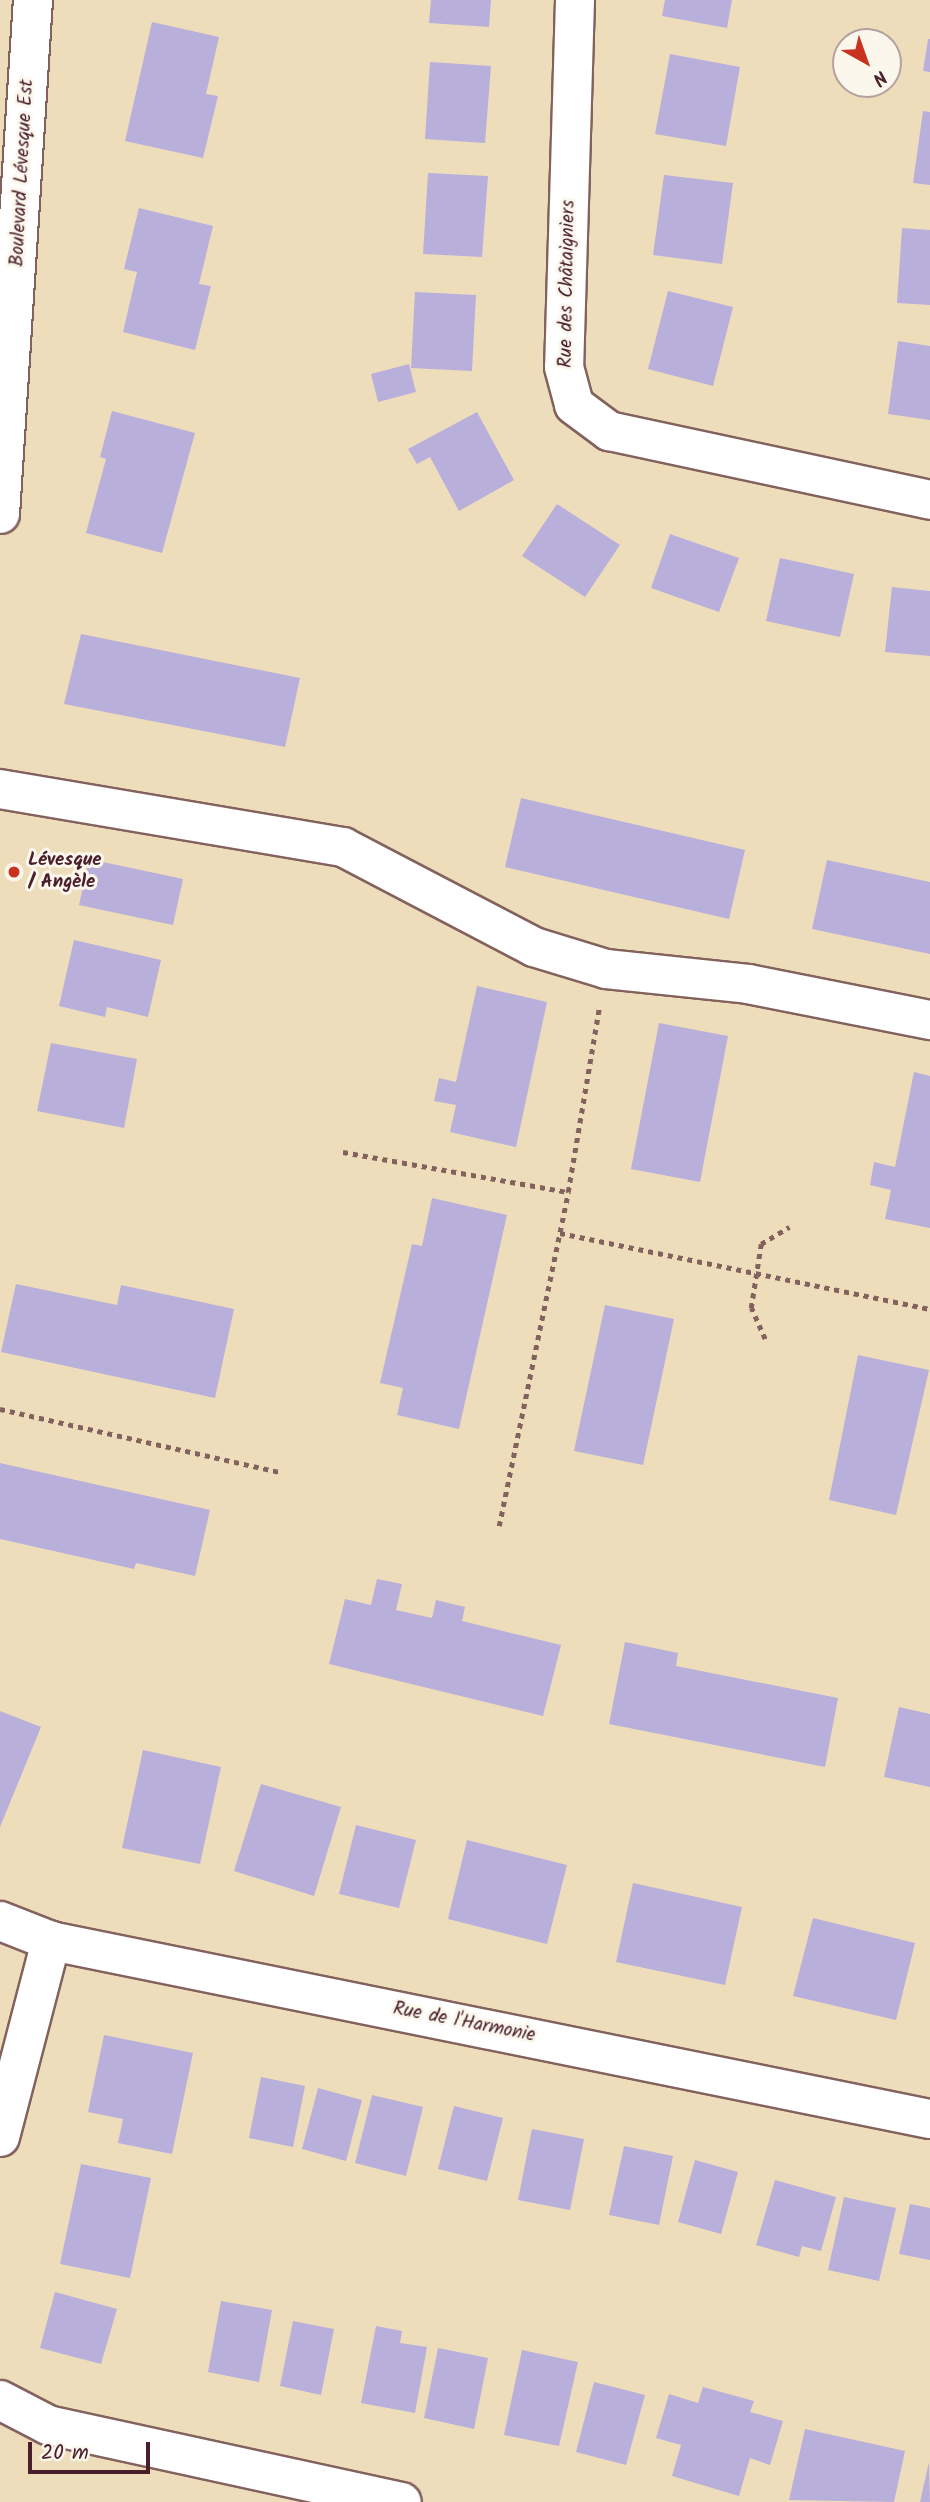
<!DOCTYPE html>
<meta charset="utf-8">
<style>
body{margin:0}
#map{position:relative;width:930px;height:2502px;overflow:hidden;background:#edb;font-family:Kalam,sans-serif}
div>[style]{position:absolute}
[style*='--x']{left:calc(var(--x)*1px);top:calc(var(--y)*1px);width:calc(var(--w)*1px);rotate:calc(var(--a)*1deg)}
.building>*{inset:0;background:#b9afdb}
.path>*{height:4.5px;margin-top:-2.25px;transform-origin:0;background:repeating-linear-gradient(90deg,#83625d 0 5px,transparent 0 10px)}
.roads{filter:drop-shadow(2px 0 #83625d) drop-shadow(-2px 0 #83625d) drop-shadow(0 2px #83625d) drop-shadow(0 -2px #83625d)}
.minor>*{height:38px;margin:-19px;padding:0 19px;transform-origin:19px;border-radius:19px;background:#fff}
.dots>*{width:19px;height:19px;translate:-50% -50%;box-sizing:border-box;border:4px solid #fbf7ec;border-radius:50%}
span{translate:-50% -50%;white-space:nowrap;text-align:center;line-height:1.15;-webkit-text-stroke:6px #fbf7ec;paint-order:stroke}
.street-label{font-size:19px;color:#4a1f2b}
.poi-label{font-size:19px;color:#4a1f2b;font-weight:700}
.left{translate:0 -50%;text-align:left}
.north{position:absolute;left:832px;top:28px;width:70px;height:70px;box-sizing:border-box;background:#fbf7ec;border:2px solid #b4a19f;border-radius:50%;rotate:140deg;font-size:19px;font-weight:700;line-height:28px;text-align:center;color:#4a1f2b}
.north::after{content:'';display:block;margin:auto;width:24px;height:32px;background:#c8321e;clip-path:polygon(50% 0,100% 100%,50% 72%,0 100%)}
.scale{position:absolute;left:28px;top:2442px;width:122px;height:32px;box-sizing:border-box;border:4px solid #4a1f2b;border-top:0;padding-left:9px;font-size:21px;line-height:24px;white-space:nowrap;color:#4a1f2b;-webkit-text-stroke:5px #fbf7ec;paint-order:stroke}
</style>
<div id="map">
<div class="building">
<div style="clip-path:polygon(431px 0,491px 0,489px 27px,429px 23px)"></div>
<div style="clip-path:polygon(665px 0,732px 0,727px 28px,662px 16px)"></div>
<div style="clip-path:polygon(152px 22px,219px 37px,206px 94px,218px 96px,203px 158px,125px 141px)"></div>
<div style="clip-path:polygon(928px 39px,930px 39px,930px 72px,923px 71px)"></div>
<div style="clip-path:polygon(670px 54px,740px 67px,726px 146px,655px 134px)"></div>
<div style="clip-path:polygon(430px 62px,491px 66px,485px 143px,425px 139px)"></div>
<div style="clip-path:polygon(923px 111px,930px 112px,930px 185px,913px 183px)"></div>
<div style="clip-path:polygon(428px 173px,488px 176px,482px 257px,423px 254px)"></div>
<div style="clip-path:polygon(664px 175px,733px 183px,722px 264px,653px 255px)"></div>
<div style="clip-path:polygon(139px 208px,213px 226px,199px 284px,211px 286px,195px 350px,123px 332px,137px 272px,124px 269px)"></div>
<div style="clip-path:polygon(902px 228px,930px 230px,930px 305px,897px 303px)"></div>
<div style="clip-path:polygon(668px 291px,733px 307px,713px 386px,648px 369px)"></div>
<div style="clip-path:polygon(415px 292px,476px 295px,472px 371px,411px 368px)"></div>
<div style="clip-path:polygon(898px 341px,930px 346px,930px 420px,888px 414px)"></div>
<div style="clip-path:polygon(409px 364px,416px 392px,378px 402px,371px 374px)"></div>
<div style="clip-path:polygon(112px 411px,195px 433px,162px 553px,86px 533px,106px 459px,100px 457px)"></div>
<div style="clip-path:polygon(477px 412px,514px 480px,459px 511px,430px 457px,417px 464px,408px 449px)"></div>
<div style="clip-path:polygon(557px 504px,620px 545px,585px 597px,522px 556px)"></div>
<div style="clip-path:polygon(670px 534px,739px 558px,719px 612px,651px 588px)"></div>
<div style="clip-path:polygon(780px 558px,854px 574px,840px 637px,766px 621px)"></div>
<div style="clip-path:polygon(892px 587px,930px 591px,930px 656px,885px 652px)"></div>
<div style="clip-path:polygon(81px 634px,300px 678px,285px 747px,64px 704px)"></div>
<div style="clip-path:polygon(521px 798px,745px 850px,729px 919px,505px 867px)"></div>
<div style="clip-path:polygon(89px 859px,183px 879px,173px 925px,79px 905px)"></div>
<div style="clip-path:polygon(827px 860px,930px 882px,930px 954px,812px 929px)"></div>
<div style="clip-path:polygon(74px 940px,161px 960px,148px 1017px,107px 1007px,105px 1017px,59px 1006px)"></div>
<div style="clip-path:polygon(477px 986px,547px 1002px,516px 1147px,450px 1132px,456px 1105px,434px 1101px,439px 1078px,456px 1082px)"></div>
<div style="clip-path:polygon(659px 1023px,728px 1036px,700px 1182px,631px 1169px)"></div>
<div style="clip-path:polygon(51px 1043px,137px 1059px,124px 1128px,37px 1111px)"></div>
<div style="clip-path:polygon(914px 1072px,930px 1076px,930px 1228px,885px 1219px,891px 1190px,870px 1185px,874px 1162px,895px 1167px)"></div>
<div style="clip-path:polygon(432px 1198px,507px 1215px,459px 1429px,397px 1415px,403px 1388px,380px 1383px,412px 1244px,422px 1246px)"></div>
<div style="clip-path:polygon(16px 1284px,117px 1305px,121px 1285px,234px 1309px,215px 1398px,1px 1352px)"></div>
<div style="clip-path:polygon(605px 1305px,674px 1319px,643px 1465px,574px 1451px)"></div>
<div style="clip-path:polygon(858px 1355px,929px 1370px,896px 1515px,829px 1500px)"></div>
<div style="clip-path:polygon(0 1463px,210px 1510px,195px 1576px,136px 1563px,134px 1569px,0 1539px)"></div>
<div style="clip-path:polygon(377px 1579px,402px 1584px,396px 1610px,432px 1618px,436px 1600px,465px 1607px,462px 1621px,561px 1645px,543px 1716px,329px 1664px,345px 1599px,371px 1605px)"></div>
<div style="clip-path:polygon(625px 1642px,678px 1653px,676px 1666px,838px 1698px,825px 1767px,609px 1724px)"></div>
<div style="clip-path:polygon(899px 1707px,930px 1714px,930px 1787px,884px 1777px)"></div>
<div style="clip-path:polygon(0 1711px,41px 1727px,0 1827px)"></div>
<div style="clip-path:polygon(143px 1750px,221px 1767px,200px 1864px,122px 1848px)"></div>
<div style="clip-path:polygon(261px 1784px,341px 1807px,314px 1896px,234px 1871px)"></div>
<div style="clip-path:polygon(356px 1825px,416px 1840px,399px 1908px,339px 1894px)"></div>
<div style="clip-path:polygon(467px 1840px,567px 1865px,547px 1944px,448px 1919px)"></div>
<div style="clip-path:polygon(633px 1883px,742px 1907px,725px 1985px,616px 1962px)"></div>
<div style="clip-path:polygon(813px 1918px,915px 1943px,896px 2020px,793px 1996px)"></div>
<div style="clip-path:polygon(104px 2035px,193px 2053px,172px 2154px,118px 2143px,123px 2119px,88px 2112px)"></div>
<div style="clip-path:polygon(261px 2077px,305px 2086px,293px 2147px,249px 2138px)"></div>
<div style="clip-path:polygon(318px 2088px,362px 2100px,346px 2161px,302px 2149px)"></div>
<div style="clip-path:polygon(372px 2095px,423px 2107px,406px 2176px,355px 2163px)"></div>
<div style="clip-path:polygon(454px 2106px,503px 2118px,487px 2181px,438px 2169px)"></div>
<div style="clip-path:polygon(532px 2129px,584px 2139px,570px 2210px,518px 2200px)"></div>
<div style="clip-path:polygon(624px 2146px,673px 2156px,659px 2225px,609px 2215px)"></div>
<div style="clip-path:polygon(695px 2160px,738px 2172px,721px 2234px,678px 2222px)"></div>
<div style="clip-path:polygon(81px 2164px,151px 2178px,130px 2278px,60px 2264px)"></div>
<div style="clip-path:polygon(775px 2180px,836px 2197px,821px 2251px,802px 2246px,799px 2257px,756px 2245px)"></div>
<div style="clip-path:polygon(844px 2197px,896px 2208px,879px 2281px,828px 2270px)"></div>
<div style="clip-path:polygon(910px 2204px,930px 2208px,930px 2260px,899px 2254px)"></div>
<div style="clip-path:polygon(55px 2292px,117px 2309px,101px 2364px,40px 2348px)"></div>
<div style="clip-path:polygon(221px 2301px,272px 2310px,259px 2382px,208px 2372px)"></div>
<div style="clip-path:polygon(293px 2321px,334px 2329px,321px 2395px,280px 2386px)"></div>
<div style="clip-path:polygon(376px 2326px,402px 2331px,400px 2343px,427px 2347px,415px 2413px,361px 2403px)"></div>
<div style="clip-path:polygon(438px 2348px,488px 2358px,474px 2429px,424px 2418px)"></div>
<div style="clip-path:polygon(522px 2350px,578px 2362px,559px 2446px,504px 2435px)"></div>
<div style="clip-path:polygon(594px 2382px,645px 2395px,626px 2465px,576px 2452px)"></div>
<div style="clip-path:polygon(703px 2387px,754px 2401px,750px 2412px,783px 2421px,770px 2465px,750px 2458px,739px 2496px,672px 2476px,681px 2445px,656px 2438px,669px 2394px,698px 2403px)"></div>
<div style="clip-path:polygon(805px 2429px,905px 2451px,894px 2502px,789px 2500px)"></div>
<div style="clip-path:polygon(929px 2462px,930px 2502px,920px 2502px)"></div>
</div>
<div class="path">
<div style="--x:343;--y:1152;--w:229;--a:10.1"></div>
<div style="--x:560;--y:1233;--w:378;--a:11.6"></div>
<div style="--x:765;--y:1339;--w:34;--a:-114"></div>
<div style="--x:751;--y:1308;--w:65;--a:-81.1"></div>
<div style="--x:761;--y:1244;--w:33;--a:-31"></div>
<div style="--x:0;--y:1409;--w:287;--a:12.7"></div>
<div style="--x:499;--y:1526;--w:341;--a:-78.3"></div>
<div style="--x:568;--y:1192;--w:187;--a:-80.4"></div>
</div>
<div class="roads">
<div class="minor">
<div style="--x:575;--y:0;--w:367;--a:91.7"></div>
<div style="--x:564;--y:367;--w:39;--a:75"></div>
<div style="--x:574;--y:405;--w:44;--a:36.6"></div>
<div style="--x:609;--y:431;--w:328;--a:12.1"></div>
<div style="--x:0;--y:514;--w:515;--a:-86.33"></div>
<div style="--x:0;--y:789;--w:348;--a:9.6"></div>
<div style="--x:343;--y:847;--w:216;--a:27.6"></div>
<div style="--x:534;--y:947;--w:75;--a:17"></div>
<div style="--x:606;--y:969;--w:143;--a:6"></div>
<div style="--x:748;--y:984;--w:186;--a:11.2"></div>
<div style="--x:0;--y:1921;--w:55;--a:21.4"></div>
<div style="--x:51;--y:1941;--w:897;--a:11.45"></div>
<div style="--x:0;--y:2137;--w:203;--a:-75.4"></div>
<div style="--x:0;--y:2400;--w:54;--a:27.5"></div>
<div style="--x:48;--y:2425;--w:362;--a:12.3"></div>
</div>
</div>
<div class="dots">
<div style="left:14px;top:872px;background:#c8321e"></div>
</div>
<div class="street-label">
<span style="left:23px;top:173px;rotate:-87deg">Boulevard Lévesque Est</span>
<span style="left:568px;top:284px;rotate:-89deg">Rue des Châtaigniers</span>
<span style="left:464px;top:2023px;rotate:11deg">Rue de l'Harmonie</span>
</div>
<div class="poi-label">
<span class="left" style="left:28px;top:872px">Lévesque<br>/ Angèle</span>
</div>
<div class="north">N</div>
<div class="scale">20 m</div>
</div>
